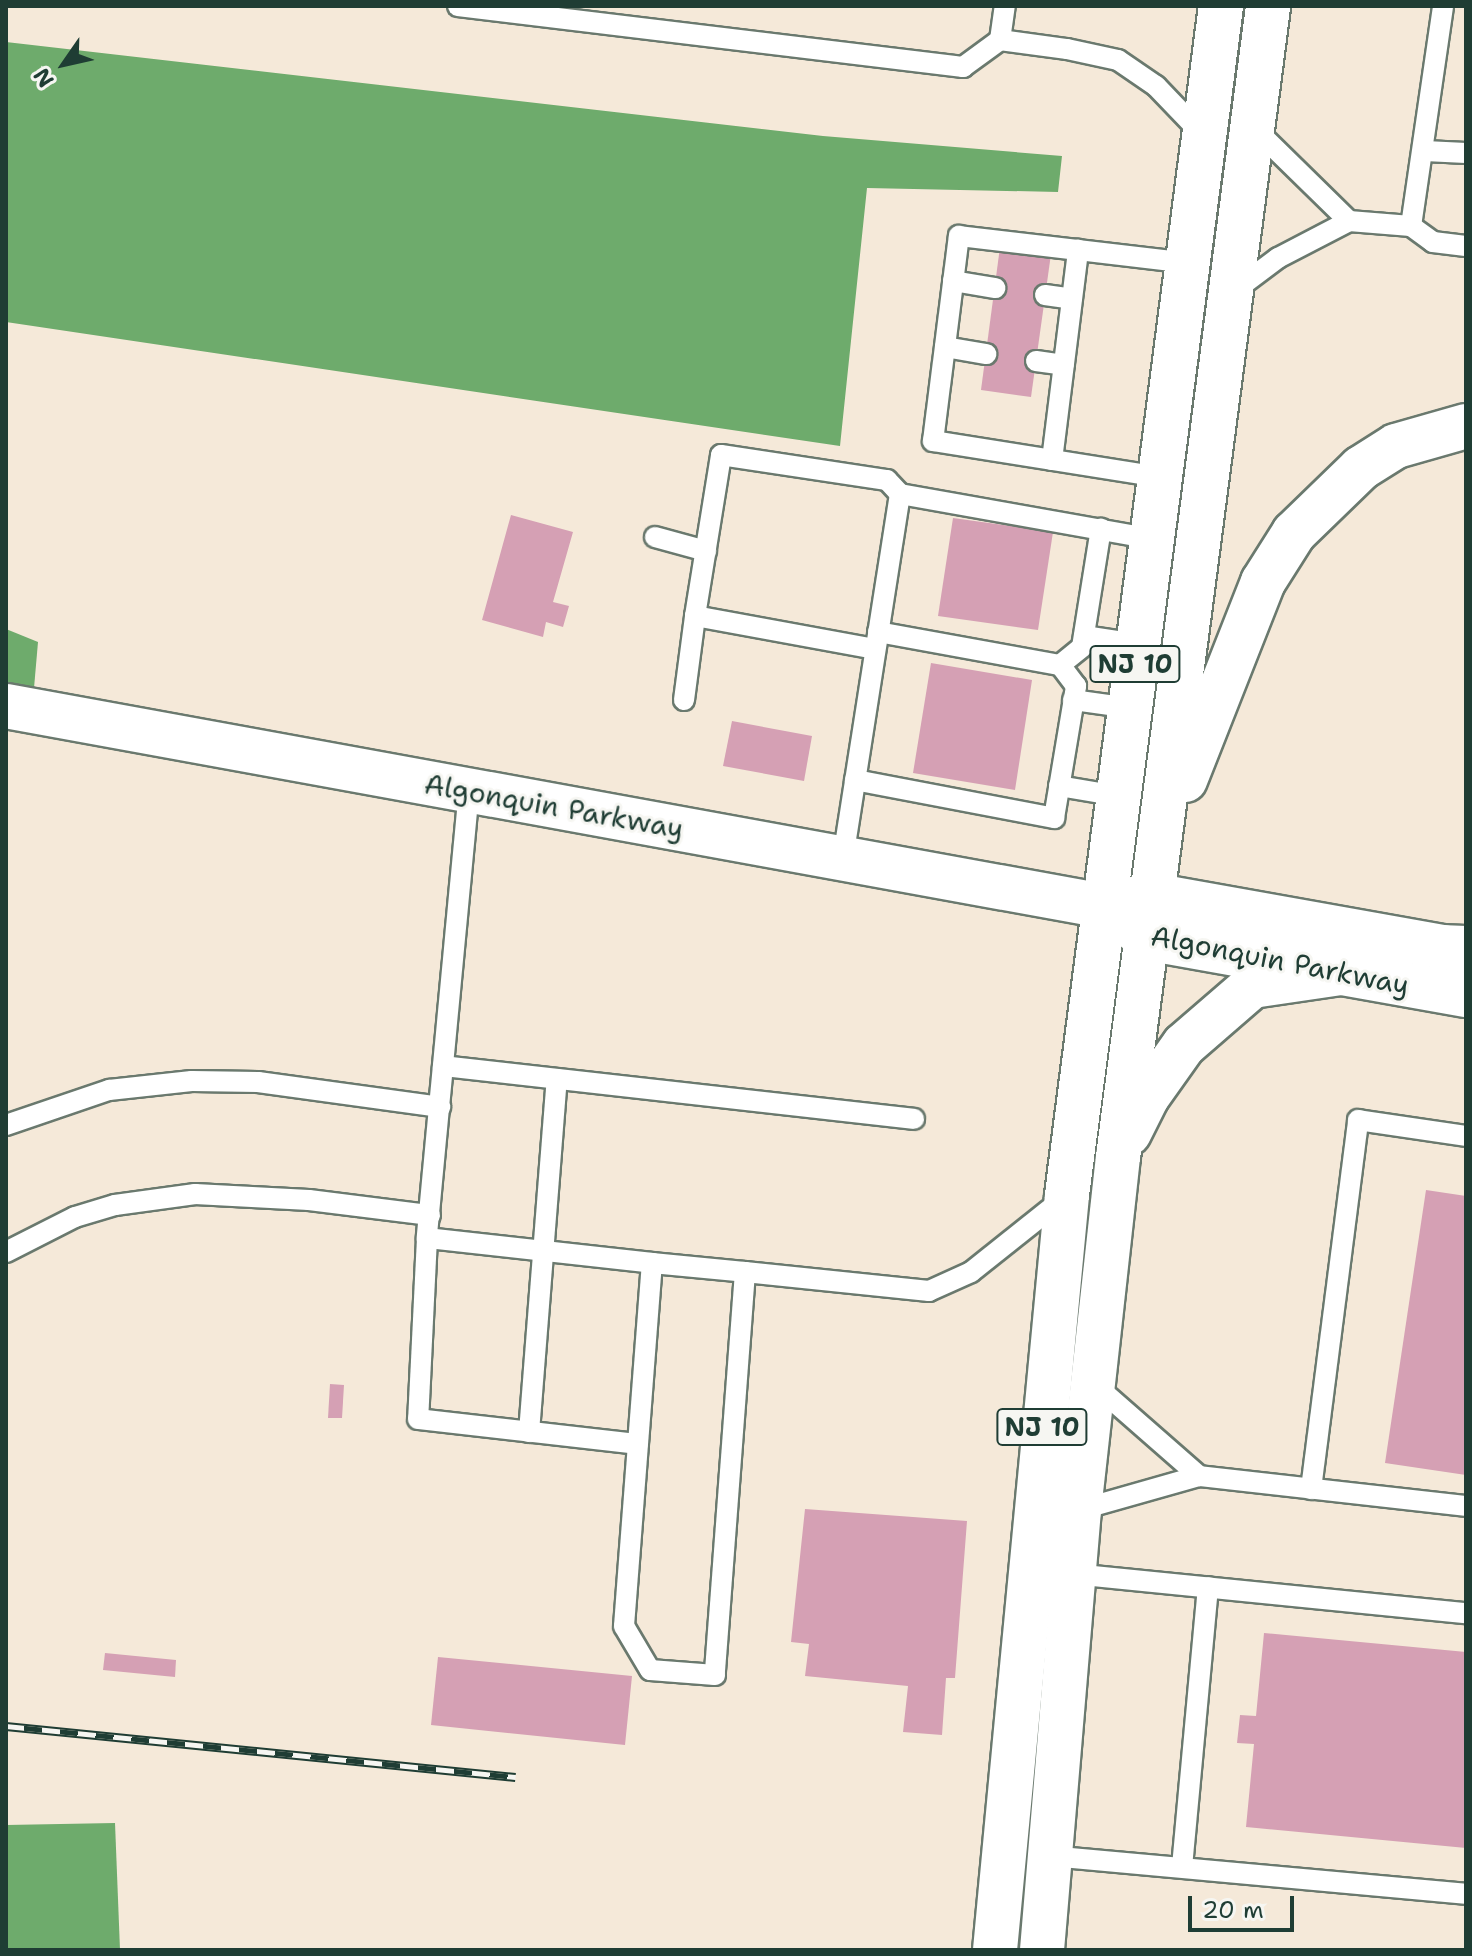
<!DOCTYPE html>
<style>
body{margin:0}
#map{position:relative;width:1472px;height:1956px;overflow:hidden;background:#f5e9d9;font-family:"Shantell Sans",sans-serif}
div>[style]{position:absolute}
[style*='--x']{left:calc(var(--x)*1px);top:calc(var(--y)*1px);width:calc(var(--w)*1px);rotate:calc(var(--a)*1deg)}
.forest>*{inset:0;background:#6eab6c}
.building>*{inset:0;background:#d5a0b4}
.roads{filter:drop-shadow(2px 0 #6a796e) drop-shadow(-2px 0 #6a796e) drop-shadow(0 2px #6a796e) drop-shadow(0 -2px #6a796e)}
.service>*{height:20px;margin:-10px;padding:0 10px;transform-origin:10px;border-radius:10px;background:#fff}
.tertiary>*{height:44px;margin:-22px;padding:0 22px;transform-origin:22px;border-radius:22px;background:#fff}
.primary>*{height:44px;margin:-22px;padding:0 22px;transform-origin:22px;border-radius:22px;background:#fff}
.rail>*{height:9px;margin-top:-4.5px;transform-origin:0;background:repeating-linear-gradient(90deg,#f6f6f2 0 18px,#1f3d34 0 36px);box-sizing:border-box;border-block:2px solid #1f3d34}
span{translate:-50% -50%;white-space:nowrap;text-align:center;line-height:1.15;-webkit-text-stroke:6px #f6f6f2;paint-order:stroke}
.shield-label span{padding:2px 6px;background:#f6f6f2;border:2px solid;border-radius:6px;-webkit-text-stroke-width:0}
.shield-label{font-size:26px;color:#1f3d34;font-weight:700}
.street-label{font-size:28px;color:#1f3d34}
.frame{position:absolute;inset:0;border:8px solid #1f3d34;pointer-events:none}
.north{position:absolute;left:24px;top:24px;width:80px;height:80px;-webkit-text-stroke:6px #f6f6f2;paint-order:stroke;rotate:236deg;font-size:22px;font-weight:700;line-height:32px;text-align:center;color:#1f3d34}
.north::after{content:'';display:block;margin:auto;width:28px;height:36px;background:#1f3d34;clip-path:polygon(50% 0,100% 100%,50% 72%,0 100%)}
.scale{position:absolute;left:1188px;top:1896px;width:106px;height:36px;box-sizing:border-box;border:4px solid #1f3d34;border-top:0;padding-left:10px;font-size:24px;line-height:28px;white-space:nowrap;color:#1f3d34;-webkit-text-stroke:6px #f6f6f2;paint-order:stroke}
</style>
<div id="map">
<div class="forest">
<div style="clip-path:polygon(6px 42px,823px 136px,1062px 156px,1058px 192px,867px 188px,840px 446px,6px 322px)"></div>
<div style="clip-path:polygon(6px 629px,38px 642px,32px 711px,6px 706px)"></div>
<div style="clip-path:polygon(115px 1823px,120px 1950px,6px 1950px,6px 1825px)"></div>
</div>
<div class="building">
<div style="clip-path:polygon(1000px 247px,1051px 254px,1031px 397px,981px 390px)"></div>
<div style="clip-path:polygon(511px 515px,573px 532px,553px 602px,569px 606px,563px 627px,546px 622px,543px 637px,482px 620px)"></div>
<div style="clip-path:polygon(953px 518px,1053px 532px,1038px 630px,938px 616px)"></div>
<div style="clip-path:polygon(931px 663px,1032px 680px,1015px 790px,913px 773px)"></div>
<div style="clip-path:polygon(732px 721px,812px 736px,804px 781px,723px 766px)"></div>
<div style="clip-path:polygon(1426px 1190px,1466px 1196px,1466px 1475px,1385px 1463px)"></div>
<div style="clip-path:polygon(330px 1384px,344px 1385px,342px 1418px,328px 1418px)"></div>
<div style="clip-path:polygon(805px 1509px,967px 1521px,955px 1678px,946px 1678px,942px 1735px,903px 1732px,908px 1686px,805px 1676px,809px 1644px,791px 1642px)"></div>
<div style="clip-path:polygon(1264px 1633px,1466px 1652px,1466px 1848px,1246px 1827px,1254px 1744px,1237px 1743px,1240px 1715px,1256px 1716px)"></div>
<div style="clip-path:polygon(105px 1653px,176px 1660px,175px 1677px,103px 1670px)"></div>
<div style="clip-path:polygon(438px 1657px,632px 1676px,625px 1745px,431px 1725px)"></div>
</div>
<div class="roads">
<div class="service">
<div style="--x:458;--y:6;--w:509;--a:6.89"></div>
<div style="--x:963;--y:67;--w:46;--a:-36.1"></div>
<div style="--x:1000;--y:40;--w:68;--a:7.7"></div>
<div style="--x:1067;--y:49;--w:52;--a:12.2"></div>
<div style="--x:1118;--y:60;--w:46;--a:34.4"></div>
<div style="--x:1156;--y:86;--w:68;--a:46.2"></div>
<div style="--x:1000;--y:40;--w:34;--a:-82"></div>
<div style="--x:1255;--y:129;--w:132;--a:44.4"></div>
<div style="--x:1425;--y:151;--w:41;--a:2.8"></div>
<div style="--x:1411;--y:226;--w:27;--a:36"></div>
<div style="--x:1433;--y:242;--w:33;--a:7"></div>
<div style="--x:953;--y:281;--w:43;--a:9.5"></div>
<div style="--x:1234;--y:291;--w:55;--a:-36.9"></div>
<div style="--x:1278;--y:258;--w:80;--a:-27.5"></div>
<div style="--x:1349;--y:221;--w:62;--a:4.6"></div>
<div style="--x:1411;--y:226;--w:222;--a:-81.7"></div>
<div style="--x:1045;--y:295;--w:27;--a:8"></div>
<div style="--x:945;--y:347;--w:42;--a:9.7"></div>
<div style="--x:1036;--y:361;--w:28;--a:8"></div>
<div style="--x:1052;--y:460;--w:212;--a:-82.9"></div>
<div style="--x:1160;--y:477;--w:230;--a:-171"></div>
<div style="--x:933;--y:441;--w:207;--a:-82.8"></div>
<div style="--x:959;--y:236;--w:232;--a:6.7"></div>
<div style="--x:655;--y:537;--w:53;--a:15.4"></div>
<div style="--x:878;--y:632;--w:185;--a:10.3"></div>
<div style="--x:1084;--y:636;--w:55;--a:8.4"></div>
<div style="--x:875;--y:649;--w:183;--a:-169.6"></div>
<div style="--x:695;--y:616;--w:163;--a:-80.8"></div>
<div style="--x:721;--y:455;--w:168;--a:8.6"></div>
<div style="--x:887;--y:480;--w:19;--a:47"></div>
<div style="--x:684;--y:700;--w:85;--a:-82.5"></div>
<div style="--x:1073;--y:700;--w:58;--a:8"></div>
<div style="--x:855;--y:780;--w:203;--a:10.8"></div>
<div style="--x:1054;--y:818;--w:134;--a:-80.5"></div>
<div style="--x:1076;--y:686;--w:26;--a:-127"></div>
<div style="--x:1060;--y:665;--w:28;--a:-39"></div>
<div style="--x:1082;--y:647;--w:120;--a:-80.9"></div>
<div style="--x:1059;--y:786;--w:60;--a:9.6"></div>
<div style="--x:469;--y:790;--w:450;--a:95.4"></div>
<div style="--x:427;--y:1238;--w:226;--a:6.3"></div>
<div style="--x:843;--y:858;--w:368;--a:-81.1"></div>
<div style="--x:900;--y:494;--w:256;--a:10.1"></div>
<div style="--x:443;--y:1066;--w:474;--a:6.4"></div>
<div style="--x:6;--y:1125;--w:109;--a:-18.8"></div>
<div style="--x:109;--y:1090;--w:83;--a:-6.2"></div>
<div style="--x:192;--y:1081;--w:66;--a:0.9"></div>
<div style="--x:258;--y:1082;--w:184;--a:7.8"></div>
<div style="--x:427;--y:1238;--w:181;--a:92.8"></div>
<div style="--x:418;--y:1419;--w:221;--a:6.5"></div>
<div style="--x:6;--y:1252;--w:77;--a:-26.9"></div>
<div style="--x:75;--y:1217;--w:42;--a:-16.7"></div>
<div style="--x:115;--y:1205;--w:81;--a:-7.8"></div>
<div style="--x:195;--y:1194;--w:114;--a:3"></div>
<div style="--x:309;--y:1200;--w:122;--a:7.1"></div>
<div style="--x:745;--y:1272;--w:404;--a:94.3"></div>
<div style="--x:715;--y:1675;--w:65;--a:-175.6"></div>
<div style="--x:650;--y:1670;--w:51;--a:-120.6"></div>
<div style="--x:624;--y:1626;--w:364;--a:-85.6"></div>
<div style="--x:652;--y:1263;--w:93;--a:5.5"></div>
<div style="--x:745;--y:1272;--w:185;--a:5.9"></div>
<div style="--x:929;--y:1291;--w:46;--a:-24.3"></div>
<div style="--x:971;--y:1272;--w:119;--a:-38.5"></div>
<div style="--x:1094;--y:1384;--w:140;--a:41.2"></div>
<div style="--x:529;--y:1432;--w:354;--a:-85.5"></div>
<div style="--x:1311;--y:1489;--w:372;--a:-82.7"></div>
<div style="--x:1358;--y:1120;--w:109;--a:8.4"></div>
<div style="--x:1079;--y:1510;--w:125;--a:-15.8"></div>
<div style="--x:1199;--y:1476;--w:269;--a:6.4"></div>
<div style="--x:1073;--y:1574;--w:395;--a:5.7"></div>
<div style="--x:1050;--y:1856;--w:418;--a:5.2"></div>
<div style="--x:1182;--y:1867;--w:281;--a:-84.7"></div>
</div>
<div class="tertiary">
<div style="--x:6;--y:706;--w:1115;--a:10.33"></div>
<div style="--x:1103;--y:906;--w:49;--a:-12.9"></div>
<div style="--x:1151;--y:895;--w:320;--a:10.1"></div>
<div style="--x:1117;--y:916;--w:36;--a:37"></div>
<div style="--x:1146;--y:938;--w:325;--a:10.1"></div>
</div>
<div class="primary">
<div style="--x:1185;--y:780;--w:213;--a:-68.5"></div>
<div style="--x:1263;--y:582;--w:58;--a:-57.7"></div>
<div style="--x:1294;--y:533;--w:93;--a:-44.1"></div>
<div style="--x:1361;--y:468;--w:41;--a:-32.2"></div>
<div style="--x:1396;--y:446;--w:73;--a:-15.9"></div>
<div style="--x:1440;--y:947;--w:26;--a:2"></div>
<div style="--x:1129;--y:1133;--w:40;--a:-63.4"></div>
<div style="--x:1147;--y:1097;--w:64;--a:-54.6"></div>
<div style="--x:1184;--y:1045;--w:90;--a:-40.9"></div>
<div style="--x:1252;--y:986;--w:90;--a:-8.3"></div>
<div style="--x:995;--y:1950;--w:758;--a:-84.55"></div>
<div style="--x:1067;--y:1195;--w:1199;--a:-82.62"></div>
<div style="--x:1042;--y:1950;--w:442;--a:-85.2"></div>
<div style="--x:1079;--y:1510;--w:355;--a:-83.7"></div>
<div style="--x:1118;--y:1157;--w:1161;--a:-82.57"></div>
</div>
</div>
<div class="rail">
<div style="--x:6;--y:1726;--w:512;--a:5.72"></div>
</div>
<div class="shield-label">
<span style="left:1135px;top:664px">NJ 10</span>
<span style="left:1042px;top:1427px">NJ 10</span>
</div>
<div class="street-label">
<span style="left:554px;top:806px;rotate:10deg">Algonquin Parkway</span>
<span style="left:1280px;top:960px;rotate:11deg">Algonquin Parkway</span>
</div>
<div class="frame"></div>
<div class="north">N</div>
<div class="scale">20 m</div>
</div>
